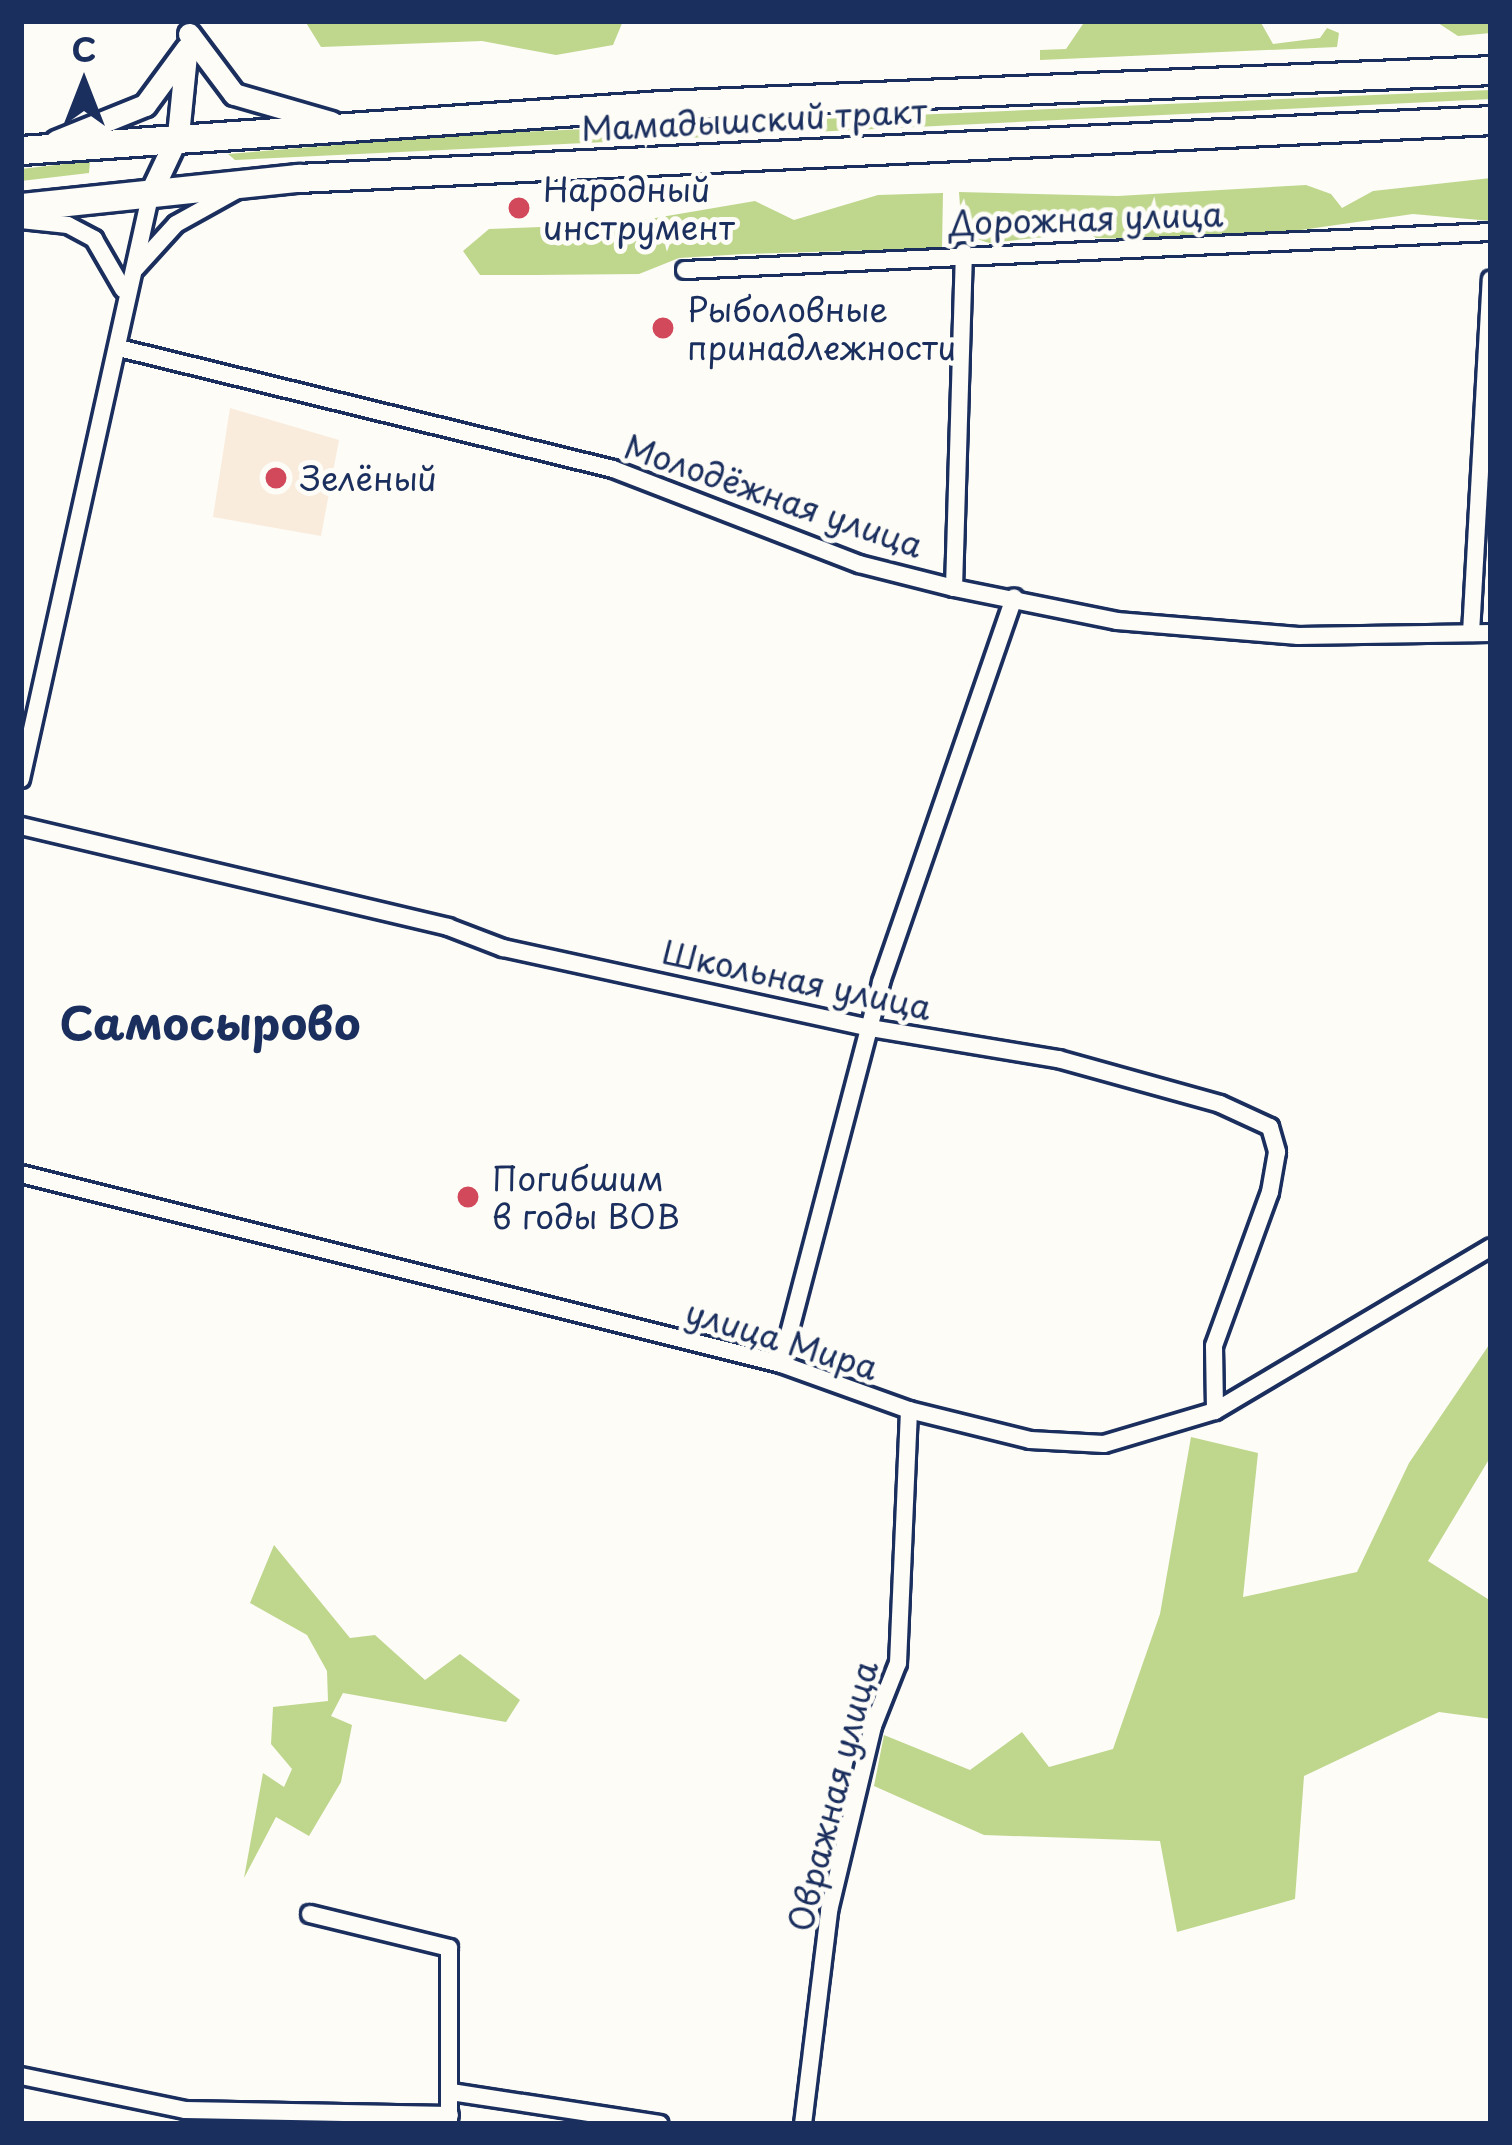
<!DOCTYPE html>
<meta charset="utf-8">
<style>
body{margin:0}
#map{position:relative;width:1512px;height:2145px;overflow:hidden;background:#fdfcf7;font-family:"Playpen Sans",sans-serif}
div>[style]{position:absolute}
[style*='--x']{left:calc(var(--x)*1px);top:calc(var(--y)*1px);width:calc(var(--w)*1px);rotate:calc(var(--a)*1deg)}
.built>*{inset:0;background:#f9ecdd}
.green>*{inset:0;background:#bfd68d}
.roads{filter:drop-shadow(3px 0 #1b2f5e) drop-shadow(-3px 0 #1b2f5e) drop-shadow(0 3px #1b2f5e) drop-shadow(0 -3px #1b2f5e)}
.minor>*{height:16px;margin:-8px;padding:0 8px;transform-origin:8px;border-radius:8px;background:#fdfcf7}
.tertiary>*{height:21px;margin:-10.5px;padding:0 10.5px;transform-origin:10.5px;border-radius:10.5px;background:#fdfcf7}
.primary>*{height:27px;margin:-13.5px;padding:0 13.5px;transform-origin:13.5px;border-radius:13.5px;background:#fdfcf7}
.dots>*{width:33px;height:33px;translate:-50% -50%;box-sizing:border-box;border:6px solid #fdfcf7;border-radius:50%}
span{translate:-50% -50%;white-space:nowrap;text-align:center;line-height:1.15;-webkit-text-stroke:10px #fdfcf7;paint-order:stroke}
.street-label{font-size:33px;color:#1b2f5e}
.poi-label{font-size:33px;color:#1b2f5e}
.left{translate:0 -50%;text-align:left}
.district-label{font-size:45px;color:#1b2f5e;font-weight:700}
.frame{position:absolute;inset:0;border:24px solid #1b2f5e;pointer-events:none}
.north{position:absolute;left:24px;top:24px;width:120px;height:120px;-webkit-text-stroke:9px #fdfcf7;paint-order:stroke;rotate:0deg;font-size:33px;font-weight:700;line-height:48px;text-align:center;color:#1b2f5e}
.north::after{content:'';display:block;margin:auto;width:42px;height:54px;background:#1b2f5e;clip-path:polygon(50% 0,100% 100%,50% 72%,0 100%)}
</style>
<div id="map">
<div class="built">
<div style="clip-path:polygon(230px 408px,339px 440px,321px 536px,213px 517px)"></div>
</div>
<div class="green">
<div style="clip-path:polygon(305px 21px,623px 21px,613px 45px,556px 55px,482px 41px,321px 47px)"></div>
<div style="clip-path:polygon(1085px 21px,1260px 21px,1273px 44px,1320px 38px,1327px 28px,1339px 33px,1337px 47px,1040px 60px,1040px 50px,1066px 49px)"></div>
<div style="clip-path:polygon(1435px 21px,1491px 21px,1491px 33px,1458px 36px)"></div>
<div style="clip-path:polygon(1491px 90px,1491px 99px,235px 160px,228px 154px,471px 134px)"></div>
<div style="clip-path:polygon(90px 161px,89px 173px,21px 181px,21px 169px)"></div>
<div style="clip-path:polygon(1491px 178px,1491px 221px,1413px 214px,1280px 233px,1142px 239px,1096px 238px,1073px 223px,1045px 237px,989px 243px,962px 234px,959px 192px,1118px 196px,1306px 185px,1331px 194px,1342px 208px,1373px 191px)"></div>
<div style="clip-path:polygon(943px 193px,942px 248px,744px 254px,679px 258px,639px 274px,535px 275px,480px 275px,463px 251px,489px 229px,620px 224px,755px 201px,794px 220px,878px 195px)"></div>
<div style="clip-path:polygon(1491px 1342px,1491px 1456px,1428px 1561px,1491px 1601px,1491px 1719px,1439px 1712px,1304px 1776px,1295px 1899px,1177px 1932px,1160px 1841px,984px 1835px,874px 1786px,884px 1735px,970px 1770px,1022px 1732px,1049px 1767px,1113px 1749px,1160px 1614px,1191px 1437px,1258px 1453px,1243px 1597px,1357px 1572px,1409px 1463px)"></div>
<div style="clip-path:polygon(274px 1545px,350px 1638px,375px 1635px,425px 1680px,460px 1654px,520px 1700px,506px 1722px,343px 1693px,331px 1716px,352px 1725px,341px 1782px,309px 1836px,276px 1817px,244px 1878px,263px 1773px,284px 1787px,292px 1769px,271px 1744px,273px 1707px,328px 1701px,327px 1671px,307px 1635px,250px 1603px)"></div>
</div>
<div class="roads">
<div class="minor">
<div style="--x:21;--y:220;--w:47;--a:6.1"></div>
<div style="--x:68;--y:225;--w:30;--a:28"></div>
<div style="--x:94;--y:239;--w:58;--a:59.9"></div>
<div style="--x:136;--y:268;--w:59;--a:-47.7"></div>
<div style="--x:176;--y:224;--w:70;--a:-29.1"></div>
<div style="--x:685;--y:270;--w:807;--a:-2.7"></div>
<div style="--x:119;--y:348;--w:509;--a:13.76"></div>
<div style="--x:613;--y:469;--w:264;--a:21.1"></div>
<div style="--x:859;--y:564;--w:98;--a:14.2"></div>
<div style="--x:954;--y:588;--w:166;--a:11.4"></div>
<div style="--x:1117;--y:621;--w:182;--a:4.7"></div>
<div style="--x:1298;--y:636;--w:193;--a:-0.9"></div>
<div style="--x:954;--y:588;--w:336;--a:-88.3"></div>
<div style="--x:1471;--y:633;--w:354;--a:-86.8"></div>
<div style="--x:21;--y:779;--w:601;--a:-77.51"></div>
<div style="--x:21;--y:826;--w:439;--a:13.3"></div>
<div style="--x:448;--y:927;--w:59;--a:20.9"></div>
<div style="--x:503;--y:948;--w:376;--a:12.3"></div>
<div style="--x:870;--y:1028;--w:191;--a:9.4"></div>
<div style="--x:1058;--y:1059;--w:168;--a:15.5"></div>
<div style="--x:1220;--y:1104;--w:55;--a:24.7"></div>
<div style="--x:1270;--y:1127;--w:26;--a:74"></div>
<div style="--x:1277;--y:1152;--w:41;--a:99.9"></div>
<div style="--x:1270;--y:1192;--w:164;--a:110"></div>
<div style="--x:1214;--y:1346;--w:65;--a:89.1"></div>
<div style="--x:21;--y:1174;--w:783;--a:14.04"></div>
<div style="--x:781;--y:1364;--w:136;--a:19.8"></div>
<div style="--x:909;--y:1410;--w:125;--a:13.9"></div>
<div style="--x:1030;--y:1440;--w:74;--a:3.1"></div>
<div style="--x:1104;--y:1444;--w:116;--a:-16.6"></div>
<div style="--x:1215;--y:1411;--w:321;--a:-30.7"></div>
<div style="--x:781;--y:1364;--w:395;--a:-75.3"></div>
<div style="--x:881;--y:982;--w:407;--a:-70.9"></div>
<div style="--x:310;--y:1914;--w:143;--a:13.7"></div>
<div style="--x:449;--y:1948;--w:173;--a:90"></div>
<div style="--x:21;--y:2076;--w:167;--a:11.7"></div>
<div style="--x:185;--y:2110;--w:265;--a:1.1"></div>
<div style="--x:451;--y:2092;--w:211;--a:8.7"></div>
<div style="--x:803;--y:2124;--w:215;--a:-83"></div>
<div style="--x:829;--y:1911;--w:190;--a:-76.6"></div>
<div style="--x:873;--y:1726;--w:68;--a:-68.4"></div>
<div style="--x:898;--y:1663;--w:253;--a:-87.5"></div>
</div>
<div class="tertiary">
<div style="--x:189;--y:34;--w:75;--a:53.1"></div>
<div style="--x:234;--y:94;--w:101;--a:16.1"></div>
<div style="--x:56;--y:141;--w:96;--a:-22"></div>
<div style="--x:145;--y:105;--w:71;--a:-53.6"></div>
<div style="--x:151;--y:192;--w:63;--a:-64.7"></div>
<div style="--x:178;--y:135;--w:80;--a:-84.3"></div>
</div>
<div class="primary">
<div style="--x:21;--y:150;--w:642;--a:-4.02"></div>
<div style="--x:661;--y:105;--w:831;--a:-2.41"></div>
<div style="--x:21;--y:207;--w:279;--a:-6"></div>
<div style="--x:298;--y:178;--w:1194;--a:-2.78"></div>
</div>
</div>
<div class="dots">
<div style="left:519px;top:208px;background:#d1495b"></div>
<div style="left:663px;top:328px;background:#d1495b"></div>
<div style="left:276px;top:478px;background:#d1495b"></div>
<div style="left:468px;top:1197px;background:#d1495b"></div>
</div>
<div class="street-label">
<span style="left:754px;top:119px;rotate:-3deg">Мамадышский тракт</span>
<span style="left:1086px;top:218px;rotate:-2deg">Дорожная улица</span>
<span style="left:774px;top:495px;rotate:19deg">Молодёжная улица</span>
<span style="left:797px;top:979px;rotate:12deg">Школьная улица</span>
<span style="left:782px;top:1339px;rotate:17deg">улица Мира</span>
<span style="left:832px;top:1796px;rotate:-76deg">Овражная улица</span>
</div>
<div class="poi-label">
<span class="left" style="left:543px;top:208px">Народный<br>инструмент</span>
<span class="left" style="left:687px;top:328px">Рыболовные<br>принадлежности</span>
<span class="left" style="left:300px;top:478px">Зелёный</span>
<span class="left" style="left:492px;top:1197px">Погибшим<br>в годы ВОВ</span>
</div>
<div class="district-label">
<span style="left:210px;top:1022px">Самосырово</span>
</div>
<div class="frame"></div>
<div class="north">С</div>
</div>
